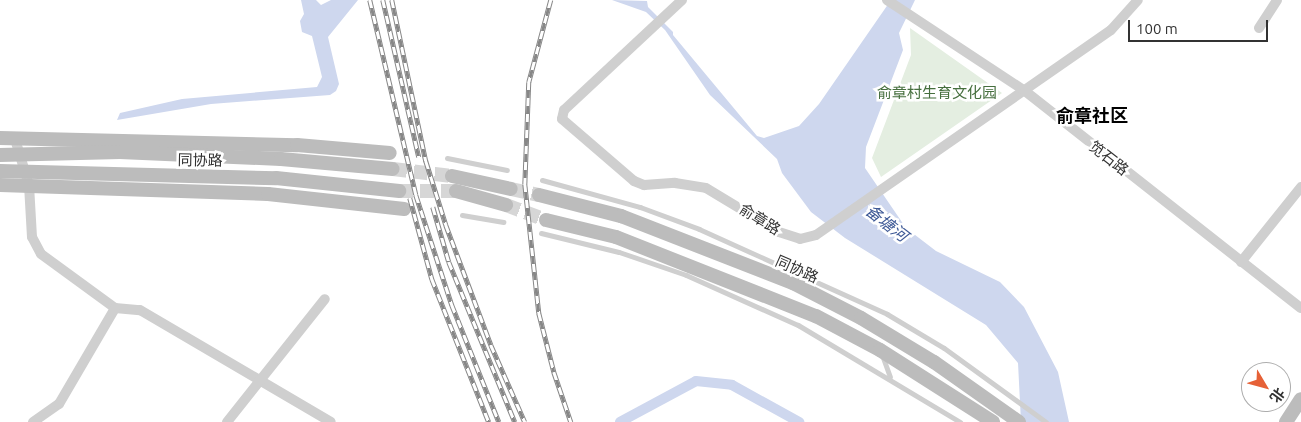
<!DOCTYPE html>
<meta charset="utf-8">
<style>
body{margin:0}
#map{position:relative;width:1301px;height:422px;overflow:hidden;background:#fff;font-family:Ubuntu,"Noto Sans SC",sans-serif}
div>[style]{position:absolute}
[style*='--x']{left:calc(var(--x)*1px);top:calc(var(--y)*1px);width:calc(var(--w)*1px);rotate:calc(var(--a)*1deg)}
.green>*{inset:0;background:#e4eee1}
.water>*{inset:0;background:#ced7ee}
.canal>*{height:10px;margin:-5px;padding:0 5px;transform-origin:5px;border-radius:5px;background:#ced7ee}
.secondary-tunnel>*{height:14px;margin-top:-7px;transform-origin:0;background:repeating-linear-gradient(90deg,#d6d6d6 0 14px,transparent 0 21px)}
.lane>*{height:5px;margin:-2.5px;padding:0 2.5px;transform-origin:2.5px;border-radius:2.5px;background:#cfcfcf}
.street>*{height:10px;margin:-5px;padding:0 5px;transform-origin:5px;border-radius:5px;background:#cfcfcf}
.secondary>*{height:14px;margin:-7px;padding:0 7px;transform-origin:7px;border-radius:7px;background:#bcbcbc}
.rail>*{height:4.5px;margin-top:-2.25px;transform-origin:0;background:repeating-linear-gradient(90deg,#fff 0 8px,#878787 0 16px);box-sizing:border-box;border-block:1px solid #878787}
span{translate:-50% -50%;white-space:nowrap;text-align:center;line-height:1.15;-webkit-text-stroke:5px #fff;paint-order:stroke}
.park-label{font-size:15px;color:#466f3e}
.street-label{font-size:15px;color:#323232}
.water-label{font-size:16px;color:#3e5996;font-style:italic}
.quarter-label{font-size:18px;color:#000;font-weight:700}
.north{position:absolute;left:1241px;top:362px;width:50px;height:50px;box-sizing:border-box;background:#fff;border:1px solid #adadad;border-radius:50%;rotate:127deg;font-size:14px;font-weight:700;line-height:20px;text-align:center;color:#323232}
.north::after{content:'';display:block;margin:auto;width:18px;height:22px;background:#e66137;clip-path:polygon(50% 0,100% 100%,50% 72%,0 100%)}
.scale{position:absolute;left:1128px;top:20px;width:140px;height:22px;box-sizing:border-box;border:2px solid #323232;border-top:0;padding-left:6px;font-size:15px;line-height:18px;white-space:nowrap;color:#323232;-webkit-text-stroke:4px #fff;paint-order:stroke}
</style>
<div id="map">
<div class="green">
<div style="clip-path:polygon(910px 28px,1002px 93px,881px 177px,872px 158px,911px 55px)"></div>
</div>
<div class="water">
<div style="clip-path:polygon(301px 0,316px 0,321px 5px,331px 0,358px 0,328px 37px,339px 84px,336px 91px,330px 95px,211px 104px,117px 120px,120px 113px,182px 99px,317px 87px,322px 77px,312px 36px,302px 32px,300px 21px,304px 14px)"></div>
<div style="clip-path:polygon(612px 0,647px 1px,648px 7px,673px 32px,673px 35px,757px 136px,764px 138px,799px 126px,819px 104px,891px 0,915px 0,899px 33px,903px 50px,866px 147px,865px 168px,906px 228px,936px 251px,1000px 282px,1024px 307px,1058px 372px,1069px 422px,1021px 422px,1018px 363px,986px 325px,845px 238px,811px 212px,782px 173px,777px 159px,710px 95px,665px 30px,646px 12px)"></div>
</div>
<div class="canal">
<div style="--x:620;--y:422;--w:86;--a:-28.3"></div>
<div style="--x:696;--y:381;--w:36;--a:6"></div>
<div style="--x:732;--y:385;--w:77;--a:28.9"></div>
</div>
<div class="secondary-tunnel">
<div style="--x:393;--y:169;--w:59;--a:6.8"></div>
<div style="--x:511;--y:189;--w:29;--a:12"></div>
<div style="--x:399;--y:191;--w:57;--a:0"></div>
<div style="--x:506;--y:205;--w:43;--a:20.6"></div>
</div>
<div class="lane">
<div style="--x:447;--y:158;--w:61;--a:11.3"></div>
<div style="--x:542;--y:180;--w:102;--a:15.4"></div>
<div style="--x:640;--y:207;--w:63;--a:20.4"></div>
<div style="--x:699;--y:229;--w:206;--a:24.3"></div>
<div style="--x:887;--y:314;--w:66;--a:30.8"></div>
<div style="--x:944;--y:348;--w:126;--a:36"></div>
<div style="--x:462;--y:215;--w:42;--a:9.7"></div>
<div style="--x:541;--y:233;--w:80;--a:13.7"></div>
<div style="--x:619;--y:252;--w:71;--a:18.9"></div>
<div style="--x:686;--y:275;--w:123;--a:24.1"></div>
<div style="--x:798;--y:325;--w:189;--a:30.9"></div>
<div style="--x:882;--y:355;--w:23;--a:70"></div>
</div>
<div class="street">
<div style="--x:682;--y:0;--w:161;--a:137"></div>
<div style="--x:564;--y:110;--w:9;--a:103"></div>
<div style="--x:562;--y:119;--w:95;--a:40.7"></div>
<div style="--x:634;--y:181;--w:11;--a:22"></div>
<div style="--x:644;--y:185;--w:31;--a:-4"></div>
<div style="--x:675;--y:183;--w:31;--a:9"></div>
<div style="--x:706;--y:188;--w:85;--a:31.1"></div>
<div style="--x:779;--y:232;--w:22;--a:18"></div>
<div style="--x:800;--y:239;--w:16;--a:-14"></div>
<div style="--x:816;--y:235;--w:359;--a:-34.8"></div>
<div style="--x:1111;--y:30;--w:40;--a:-48"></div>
<div style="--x:887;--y:0;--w:165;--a:33.4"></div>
<div style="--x:1025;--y:91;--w:351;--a:38.2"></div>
<div style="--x:1259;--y:28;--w:33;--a:-57"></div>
<div style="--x:15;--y:139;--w:48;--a:73.1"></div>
<div style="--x:29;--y:185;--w:52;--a:86.7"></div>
<div style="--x:32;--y:237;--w:19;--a:62"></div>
<div style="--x:41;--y:254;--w:92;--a:36.1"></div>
<div style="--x:115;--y:308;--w:25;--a:5"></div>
<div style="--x:140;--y:310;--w:221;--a:30.4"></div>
<div style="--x:1241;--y:262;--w:96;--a:-51.3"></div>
<div style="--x:33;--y:422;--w:32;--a:-35"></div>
<div style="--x:59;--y:404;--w:111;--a:-59.7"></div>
<div style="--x:227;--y:422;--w:157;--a:-51.5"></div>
</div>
<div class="secondary">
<div style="--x:0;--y:138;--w:297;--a:1.4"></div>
<div style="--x:297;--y:145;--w:93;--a:4.9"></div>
<div style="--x:0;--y:155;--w:120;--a:-1.4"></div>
<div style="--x:120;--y:152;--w:161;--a:2.5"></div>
<div style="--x:281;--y:159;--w:112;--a:5.1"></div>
<div style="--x:0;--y:171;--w:276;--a:1.5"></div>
<div style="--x:276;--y:178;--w:124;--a:6"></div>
<div style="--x:452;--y:176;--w:60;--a:12.4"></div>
<div style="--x:0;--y:185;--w:268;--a:1.9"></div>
<div style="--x:268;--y:194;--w:137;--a:6.3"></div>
<div style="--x:456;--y:191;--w:52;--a:15.6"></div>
<div style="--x:539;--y:195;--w:85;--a:14.4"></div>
<div style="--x:621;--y:216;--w:185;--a:21.3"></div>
<div style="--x:793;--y:283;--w:76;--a:27.2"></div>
<div style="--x:861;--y:318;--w:85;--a:31.1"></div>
<div style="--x:934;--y:362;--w:104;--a:35.2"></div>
<div style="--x:546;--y:220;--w:72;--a:13.7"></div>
<div style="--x:616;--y:237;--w:215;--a:21.6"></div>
<div style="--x:816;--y:316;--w:72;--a:28"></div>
<div style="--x:880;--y:350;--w:134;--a:32.5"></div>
<div style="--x:1286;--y:422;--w:27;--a:-57"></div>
</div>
<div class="rail">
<div style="--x:370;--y:0;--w:200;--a:76.7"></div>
<div style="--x:416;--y:195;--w:116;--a:71.9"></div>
<div style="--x:452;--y:305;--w:126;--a:68.1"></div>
<div style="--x:383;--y:0;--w:161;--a:77.1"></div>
<div style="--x:392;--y:0;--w:165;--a:78.1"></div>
<div style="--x:426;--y:161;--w:67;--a:72.6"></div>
<div style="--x:446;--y:225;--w:128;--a:69.4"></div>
<div style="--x:491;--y:345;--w:84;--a:66.2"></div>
<div style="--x:551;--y:0;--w:85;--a:105"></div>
<div style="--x:529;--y:82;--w:102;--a:92.2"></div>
<div style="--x:525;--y:184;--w:130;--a:83.8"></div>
<div style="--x:539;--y:313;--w:61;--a:75.7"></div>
<div style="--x:554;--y:372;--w:53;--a:71.2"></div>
<div style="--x:410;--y:198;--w:84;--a:74.8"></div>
<div style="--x:432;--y:279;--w:154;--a:68.3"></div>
<div style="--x:433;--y:207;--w:57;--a:73.8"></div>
<div style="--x:449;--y:262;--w:173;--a:67.6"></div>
</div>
<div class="park-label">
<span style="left:937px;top:93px">俞章村生育文化园</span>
</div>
<div class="street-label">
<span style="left:1109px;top:158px;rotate:38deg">笕石路</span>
<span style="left:200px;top:160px;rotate:1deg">同协路</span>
<span style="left:760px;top:219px;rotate:32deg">俞章路</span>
<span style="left:797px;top:269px;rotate:24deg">同协路</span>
</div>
<div class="water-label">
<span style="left:887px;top:223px;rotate:38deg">备塘河</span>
</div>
<div class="quarter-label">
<span style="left:1092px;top:115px">俞章社区</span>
</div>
<div class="north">北</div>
<div class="scale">100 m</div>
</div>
